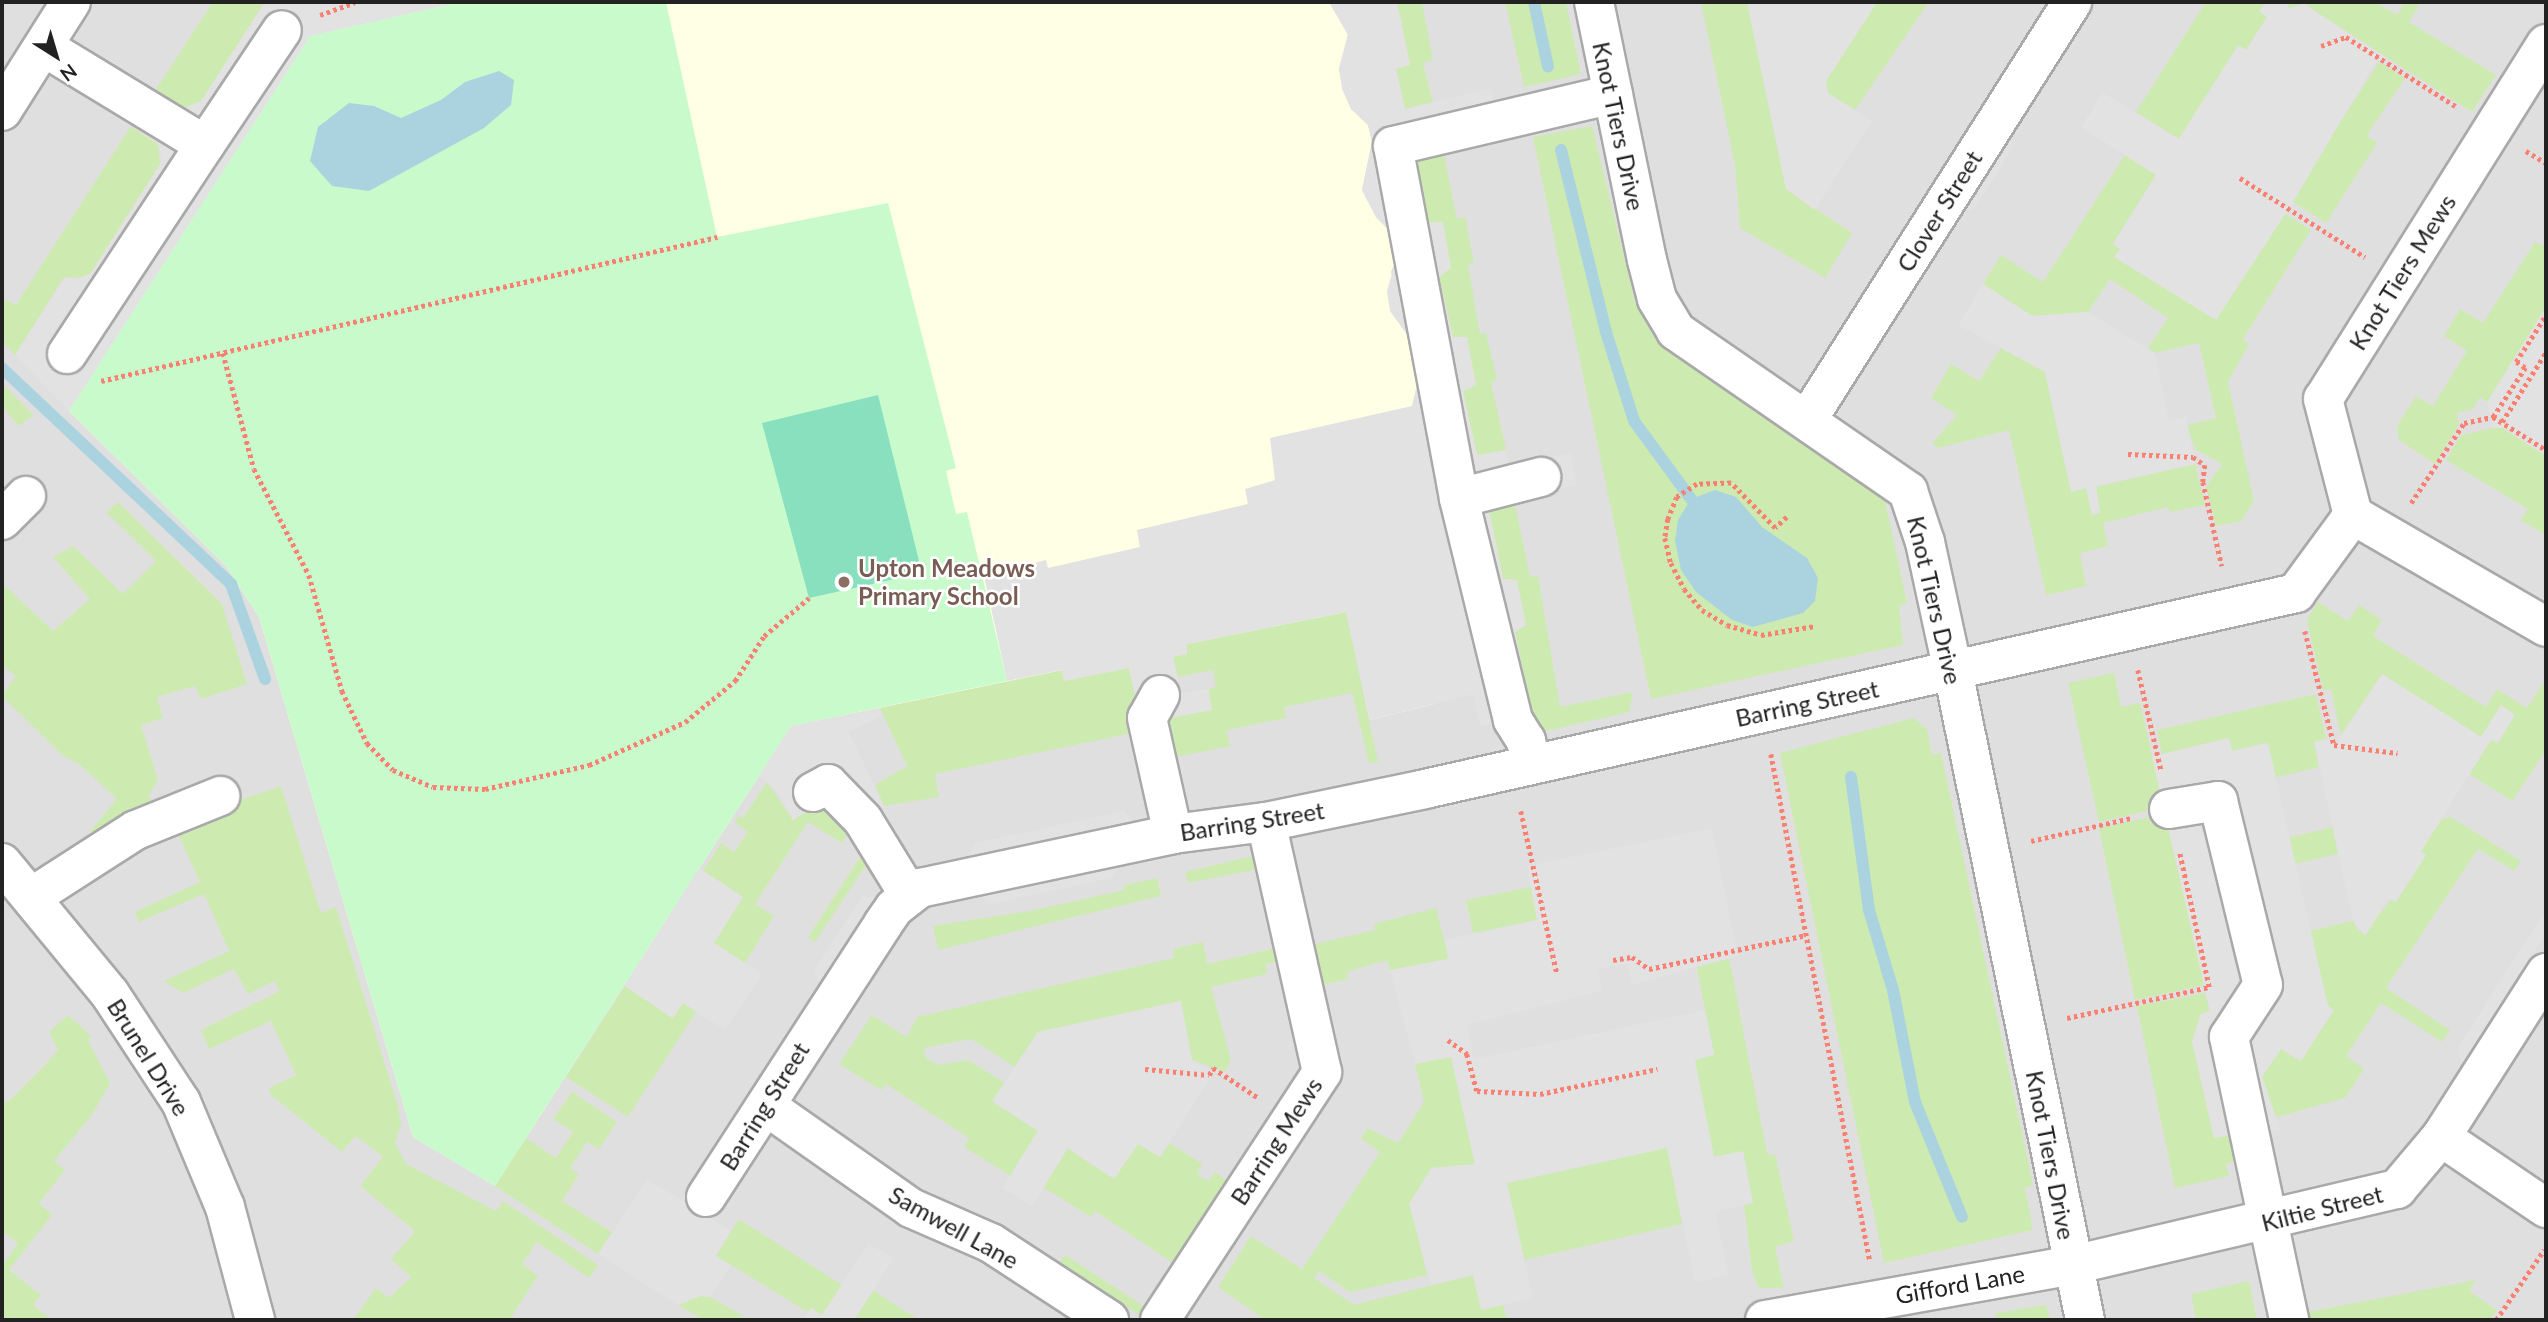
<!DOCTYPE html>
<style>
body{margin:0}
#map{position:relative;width:2548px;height:1322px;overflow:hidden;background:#f2efe9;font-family:Lato,sans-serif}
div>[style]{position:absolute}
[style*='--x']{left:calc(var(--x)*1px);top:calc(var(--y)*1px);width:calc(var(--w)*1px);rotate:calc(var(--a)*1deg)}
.residential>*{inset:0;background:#e0dfdf}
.education>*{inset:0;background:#ffffe5}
.grass>*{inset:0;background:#cdebb0}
.park>*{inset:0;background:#c8facc}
.pitch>*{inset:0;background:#88e0be}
.parking>*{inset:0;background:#e2e2e2}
.water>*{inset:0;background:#aad3df}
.stream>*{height:12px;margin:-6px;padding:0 6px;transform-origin:6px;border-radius:6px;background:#aad3df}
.path>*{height:4.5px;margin-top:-2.25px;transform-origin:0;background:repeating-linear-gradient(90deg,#fa8072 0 3.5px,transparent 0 7px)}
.roads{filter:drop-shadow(2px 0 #a9a9a9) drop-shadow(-2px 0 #a9a9a9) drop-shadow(0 2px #a9a9a9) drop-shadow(0 -2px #a9a9a9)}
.minor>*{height:38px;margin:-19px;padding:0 19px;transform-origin:19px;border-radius:19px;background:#fff}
.dots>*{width:19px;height:19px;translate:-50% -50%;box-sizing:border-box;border:4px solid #fff;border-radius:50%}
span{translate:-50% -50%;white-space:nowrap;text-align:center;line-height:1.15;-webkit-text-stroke:5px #fff;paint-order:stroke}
.street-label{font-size:24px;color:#222}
.education-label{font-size:24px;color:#785e54;font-weight:700}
.left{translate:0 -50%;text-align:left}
.frame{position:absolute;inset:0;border:4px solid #222;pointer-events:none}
.north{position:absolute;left:21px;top:21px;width:70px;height:70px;-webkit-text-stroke:5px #fff;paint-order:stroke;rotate:143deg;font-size:19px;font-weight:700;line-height:28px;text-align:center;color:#222}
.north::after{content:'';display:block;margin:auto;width:24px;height:32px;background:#222;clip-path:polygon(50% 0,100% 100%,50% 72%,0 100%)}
</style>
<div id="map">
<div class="residential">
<div style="clip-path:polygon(2px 2px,2546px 2px,2546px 1320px,2px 1320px)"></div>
</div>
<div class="education">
<div style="clip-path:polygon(460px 2px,1329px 2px,1348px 35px,1339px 69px,1351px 109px,1368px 125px,1372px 142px,1362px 190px,1376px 217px,1390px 231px,1396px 260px,1391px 272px,1420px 373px,1412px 406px,1434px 704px,1370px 720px,1347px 612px,791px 726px,495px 1186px,413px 1137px,259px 617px,226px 566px,69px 411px,310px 36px)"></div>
</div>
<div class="grass">
<div style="clip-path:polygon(213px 2px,265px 2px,201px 102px,181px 109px,153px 94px)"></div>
<div style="clip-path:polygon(1397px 2px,1422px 2px,1433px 60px,1423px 63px,1433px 102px,1405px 109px,1396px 68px,1410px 65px)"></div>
<div style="clip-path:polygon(1505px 2px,1566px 2px,1581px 74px,1524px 87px)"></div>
<div style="clip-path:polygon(1701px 2px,1747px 2px,1786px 189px,1852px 233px,1825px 278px,1740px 228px,1735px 165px)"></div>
<div style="clip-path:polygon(1877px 2px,1929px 2px,1855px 110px,1828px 93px,1826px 81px)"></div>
<div style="clip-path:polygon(2206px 2px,2274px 2px,2265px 3px,2260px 12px,2267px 17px,2246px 50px,2238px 46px,2179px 139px,2136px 112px)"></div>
<div style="clip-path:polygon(2287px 2px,2375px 2px,2397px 15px,2405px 2px,2421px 2px,2409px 22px,2496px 75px,2472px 112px,2304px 4px,2288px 8px)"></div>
<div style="clip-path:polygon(2379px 62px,2405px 78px,2367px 135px,2377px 143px,2326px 223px,2293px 202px,2293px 196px)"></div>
<div style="clip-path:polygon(131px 126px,158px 144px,160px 164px,91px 273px,83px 278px,64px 277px,15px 355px,2px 341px,2px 298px,16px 305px)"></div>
<div style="clip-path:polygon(1592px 126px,1635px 302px,1653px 335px,1884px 496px,1907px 603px,1899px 606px,1903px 645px,1651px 699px,1533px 137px)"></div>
<div style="clip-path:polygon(1443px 151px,1457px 219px,1465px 217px,1474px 263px,1468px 264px,1480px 334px,1486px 333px,1497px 379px,1491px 382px,1506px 450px,1477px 456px,1463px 391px,1472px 385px,1467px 337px,1453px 338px,1439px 277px,1446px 269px,1443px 222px,1428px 223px,1414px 157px)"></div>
<div style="clip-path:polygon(2125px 155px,2156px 175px,2113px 243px,2121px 249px,2266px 239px,2284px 213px,2311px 230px,2243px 339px,2249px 344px,2228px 382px,2254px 501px,2241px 521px,2216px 526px,2206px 487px,2222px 464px,2195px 449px,2187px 425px,2216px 418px,2199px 343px,2155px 353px,2148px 348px,2168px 318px,2110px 279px,2088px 312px,2032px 316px,1983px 284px,2001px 255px,2043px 282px)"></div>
<div style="clip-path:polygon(2546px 239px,2546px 307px,2487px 402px,2480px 397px,2473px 409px,2457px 413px,2459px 424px,2435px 464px,2399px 440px,2397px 426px,2416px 396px,2433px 406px,2467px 351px,2444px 336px,2460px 309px,2483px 323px,2535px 242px,2542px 246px)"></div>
<div style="clip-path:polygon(2002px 346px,2045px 372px,2071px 491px,2086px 488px,2100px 513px,2096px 487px,2195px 464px,2205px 505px,2170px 512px,2168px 507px,2103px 523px,2108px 546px,2080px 553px,2086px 586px,2046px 595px,2009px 430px,1938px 448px,1932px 443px,1957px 415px,1931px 398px,1951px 364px,1979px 381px)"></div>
<div style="clip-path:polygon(2px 383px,33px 415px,19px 426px,2px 407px)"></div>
<div style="clip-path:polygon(2493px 428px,2503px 428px,2546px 456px,2546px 535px,2520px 520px,2528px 509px,2446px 460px,2461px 435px)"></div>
<div style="clip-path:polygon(1514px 499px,1530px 577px,1538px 576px,1560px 707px,1633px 692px,1629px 712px,1546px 731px,1532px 715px,1515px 632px,1517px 580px,1503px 579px,1488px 505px)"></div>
<div style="clip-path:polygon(118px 502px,222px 604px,247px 684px,201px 699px,195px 686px,157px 697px,163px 718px,141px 725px,158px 780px,148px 796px,153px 801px,94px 833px,90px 831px,117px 799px,79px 764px,63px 756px,2px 696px,16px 676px,2px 665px,2px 583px,53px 631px,90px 599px,53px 557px,73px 546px,123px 594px,156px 561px,106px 512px)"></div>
<div style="clip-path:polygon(2318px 602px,2348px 621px,2359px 605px,2382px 620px,2373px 636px,2486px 707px,2497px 689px,2527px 708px,2546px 679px,2546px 750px,2512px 801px,2469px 774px,2491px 739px,2498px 743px,2501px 705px,2481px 737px,2382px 674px,2341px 737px,2331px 689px,2323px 690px,2307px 620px)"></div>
<div style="clip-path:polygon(1346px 612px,1378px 762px,1369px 763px,1352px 693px,1284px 707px,1286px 718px,1227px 730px,1230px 746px,1175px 757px,1166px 719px,1212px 709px,1208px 689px,1216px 687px,1213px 670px,1178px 677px,1173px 657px,1186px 644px)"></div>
<div style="clip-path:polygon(1129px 668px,1142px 731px,935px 774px,939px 797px,884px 806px,875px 785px,907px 766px,880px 708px,1063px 670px,1064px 681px)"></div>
<div style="clip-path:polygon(2114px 673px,2121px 707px,2140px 703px,2164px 807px,2099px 822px,2068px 683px)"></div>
<div style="clip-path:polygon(2316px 694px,2326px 739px,2315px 743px,2319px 767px,2273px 778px,2267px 743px,2232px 751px,2229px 738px,2162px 754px,2157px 730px)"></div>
<div style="clip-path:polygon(1913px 718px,1927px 729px,1932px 755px,1941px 753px,2033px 1185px,2025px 1188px,2033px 1230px,1884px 1263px,1780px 753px)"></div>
<div style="clip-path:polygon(767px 782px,793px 820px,825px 800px,848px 833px,842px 843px,808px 822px,755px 904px,774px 916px,745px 963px,713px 943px,703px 871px,721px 843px,734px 852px,748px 832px,734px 822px,739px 816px,743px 818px)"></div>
<div style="clip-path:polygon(281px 786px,321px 913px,336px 907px,398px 1106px,401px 1124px,395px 1143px,406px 1164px,496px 1211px,503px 1201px,598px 1265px,589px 1278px,537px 1242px,522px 1264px,538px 1276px,509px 1320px,353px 1320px,376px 1288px,389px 1298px,411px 1277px,391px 1259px,415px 1231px,360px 1186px,383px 1157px,356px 1136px,342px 1152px,271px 1095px,269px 1088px,296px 1075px,271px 1021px,209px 1049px,201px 1030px,280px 991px,274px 981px,248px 994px,234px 969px,183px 993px,164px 981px,229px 951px,204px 894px,139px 922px,135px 912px,200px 882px,178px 834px,199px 814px)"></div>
<div style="clip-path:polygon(2165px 814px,2204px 985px,2135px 1000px,2099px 828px)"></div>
<div style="clip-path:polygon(2451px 817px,2521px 861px,2514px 871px,2478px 849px,2386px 988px,2450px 1030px,2442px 1042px,2381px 1003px,2346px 1056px,2364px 1069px,2345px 1098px,2277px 1117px,2271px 1113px,2262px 1077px,2281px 1049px,2300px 1061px,2328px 1006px,2309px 931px,2353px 921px,2358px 932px,2384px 909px,2426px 855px,2420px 852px,2442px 819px)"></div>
<div style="clip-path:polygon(2333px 827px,2338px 854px,2294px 864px,2287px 838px)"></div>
<div style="clip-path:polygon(1257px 855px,1260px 869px,1188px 883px,1185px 872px)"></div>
<div style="clip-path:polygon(861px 856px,869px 861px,815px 942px,808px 937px)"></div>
<div style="clip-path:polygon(1157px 878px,1161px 896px,938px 950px,933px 926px,1030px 911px,1124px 890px,1124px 885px)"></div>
<div style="clip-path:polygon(1531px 887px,1537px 920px,1473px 933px,1466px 900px)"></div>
<div style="clip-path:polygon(1436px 908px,1449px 959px,1390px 970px,1388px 961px,1380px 962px,1347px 972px,1348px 979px,1317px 986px,1307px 946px,1375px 930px,1374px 924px)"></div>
<div style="clip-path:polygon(1203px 942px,1207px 964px,1276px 948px,1279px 961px,1266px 964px,1267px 974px,1211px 987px,1231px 1060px,1225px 1072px,1192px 1060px,1180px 1001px,1038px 1032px,1015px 1067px,971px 1039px,924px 1048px,926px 1058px,938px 1065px,968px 1060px,1005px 1083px,993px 1102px,1038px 1131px,1011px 1176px,964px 1147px,969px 1138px,941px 1120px,886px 1084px,881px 1090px,839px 1064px,872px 1015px,907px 1037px,917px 1017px,1174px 958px,1173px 949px)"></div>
<div style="clip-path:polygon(1729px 957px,1761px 1123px,1768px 1155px,1775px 1154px,1794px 1241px,1775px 1247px,1784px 1288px,1759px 1288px,1752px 1271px,1744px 1205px,1751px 1203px,1743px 1152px,1714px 1157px,1694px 1059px,1714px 1054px,1696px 965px)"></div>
<div style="clip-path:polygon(625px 986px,672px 1018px,683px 1002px,696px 1012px,628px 1117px,566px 1077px)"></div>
<div style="clip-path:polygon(2205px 993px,2210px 1011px,2201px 1014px,2192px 1041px,2214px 1137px,2233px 1135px,2239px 1160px,2226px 1164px,2229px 1176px,2175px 1188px,2137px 1006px)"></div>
<div style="clip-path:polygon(68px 1015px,91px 1036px,88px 1041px,110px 1083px,92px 1115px,54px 1161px,65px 1170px,39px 1203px,52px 1215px,9px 1270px,41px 1295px,33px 1305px,52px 1320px,2px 1320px,2px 1266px,18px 1243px,2px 1231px,2px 1098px,7px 1103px,47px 1063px,58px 1050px,49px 1032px)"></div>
<div style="clip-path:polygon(1451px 1056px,1475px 1165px,1415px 1196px,1410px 1204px,1427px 1275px,1350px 1292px,1319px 1271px,1314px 1278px,1354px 1305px,1474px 1275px,1481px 1310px,1503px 1304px,1507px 1320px,1265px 1320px,1218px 1287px,1251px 1236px,1311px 1275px,1302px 1269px,1380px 1152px,1361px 1139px,1367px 1128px,1398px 1143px,1424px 1102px,1415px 1064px)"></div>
<div style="clip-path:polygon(572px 1092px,617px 1122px,599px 1149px,587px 1142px,570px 1168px,579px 1174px,562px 1201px,612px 1232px,598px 1254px,495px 1186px,526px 1138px,556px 1158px,573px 1132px,553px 1119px)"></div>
<div style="clip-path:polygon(1139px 1143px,1160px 1157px,1170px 1143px,1202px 1164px,1197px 1174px,1203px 1178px,1209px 1181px,1215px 1172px,1229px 1182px,1176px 1265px,1095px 1211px,1091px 1217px,1043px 1187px,1068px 1148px,1093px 1166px)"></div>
<div style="clip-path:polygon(1667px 1147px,1682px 1224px,1524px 1260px,1506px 1183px)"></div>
<div style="clip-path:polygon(739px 1219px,842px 1285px,822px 1315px,811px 1308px,808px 1312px,716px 1256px)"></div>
<div style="clip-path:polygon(1065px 1255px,1147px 1308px,1141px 1316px,1059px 1263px)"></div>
<div style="clip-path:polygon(2476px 1280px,2469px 1291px,2497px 1310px,2490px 1320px,2309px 1320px,2307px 1312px,2313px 1311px)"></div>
<div style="clip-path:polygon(2249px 1281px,2257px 1320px,2196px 1320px,2191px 1294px)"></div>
<div style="clip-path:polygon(873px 1290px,900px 1308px,920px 1320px,854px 1320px)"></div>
<div style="clip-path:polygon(700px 1296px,710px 1297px,745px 1317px,704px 1320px,678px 1305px)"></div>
<div style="clip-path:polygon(2046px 1305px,2050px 1320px,1997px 1320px,1996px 1313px)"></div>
</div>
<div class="park">
<div style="clip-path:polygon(460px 2px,666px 2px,717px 237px,888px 203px,956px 468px,946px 471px,956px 514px,967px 512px,1007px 681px,791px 726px,495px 1186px,413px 1137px,259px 617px,226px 566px,69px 411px,310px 36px)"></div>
</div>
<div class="pitch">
<div style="clip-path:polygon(878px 395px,922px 573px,809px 598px,762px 423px)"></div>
</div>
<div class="parking">
<div style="clip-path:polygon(265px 2px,460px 2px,310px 36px,69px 411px,15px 355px,65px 277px,76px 280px,91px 273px,160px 164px,161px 154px,158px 144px,90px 100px,111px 68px,181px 109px,201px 101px)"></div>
<div style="clip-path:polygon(1329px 2px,1397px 2px,1410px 65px,1396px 69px,1405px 109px,1491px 88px,1499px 118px,1414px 157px,1428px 222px,1443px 222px,1451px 268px,1439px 277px,1453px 337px,1467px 337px,1476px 385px,1463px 391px,1477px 455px,1506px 450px,1510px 467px,1570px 453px,1577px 485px,1488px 505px,1503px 579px,1517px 580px,1526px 625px,1515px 632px,1532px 715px,1480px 726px,1473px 694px,1370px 720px,1346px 612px,1187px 644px,1187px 654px,1173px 657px,1181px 693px,1208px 689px,1212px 710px,1166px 719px,1142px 731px,1129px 668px,1064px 681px,1062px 670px,1007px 681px,984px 576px,1046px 560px,1048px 568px,1140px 547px,1137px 530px,1248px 504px,1245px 489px,1275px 480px,1270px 438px,1412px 406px,1420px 373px,1413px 343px,1390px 311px,1387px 291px,1396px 260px,1390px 231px,1376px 217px,1362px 190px,1372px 142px,1368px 125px,1351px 109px,1342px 89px,1339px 69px,1348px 34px)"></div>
<div style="clip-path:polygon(1747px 2px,1877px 2px,1826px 81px,1828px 93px,1872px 121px,1815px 210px,1786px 189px)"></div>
<div style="clip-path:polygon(2287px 2px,2288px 8px,2304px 4px,2386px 58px,2378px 58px,2293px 202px,2216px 320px,2114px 257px,2120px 249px,2113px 244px,2156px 175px,2081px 127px,2103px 93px,2179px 139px,2238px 45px,2246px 50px,2267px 17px,2259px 11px,2265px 3px)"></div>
<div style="clip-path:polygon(2009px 131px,2013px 147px,1974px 210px,1957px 213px)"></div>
<div style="clip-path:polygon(1983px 284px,2032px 316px,2088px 312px,2155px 353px,2169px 421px,2186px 417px,2195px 464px,2096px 486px,2100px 513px,2092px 515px,2086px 488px,2071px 492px,2045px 372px,1958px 325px)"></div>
<div style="clip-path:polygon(2546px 307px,2546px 456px,2503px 428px,2493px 428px,2487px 402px)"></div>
<div style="clip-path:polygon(2382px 674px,2481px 737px,2501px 705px,2515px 715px,2498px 743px,2491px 740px,2421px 851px,2426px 855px,2396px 902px,2389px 898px,2365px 936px,2353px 921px,2314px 742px,2326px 739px,2335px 744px)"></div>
<div style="clip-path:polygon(880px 708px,881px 716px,849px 732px,884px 806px,848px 833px,825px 800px,793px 820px,775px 789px,759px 776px,791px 726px)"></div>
<div style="clip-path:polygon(2229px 738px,2232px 751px,2268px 743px,2328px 1006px,2334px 1010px,2301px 1061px,2281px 1049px,2262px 1076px,2280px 1130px,2234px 1140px,2232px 1135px,2214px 1138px,2192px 1041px,2201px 1014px,2210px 1011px,2152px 757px)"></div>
<div style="clip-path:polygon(1124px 811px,1135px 822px,968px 857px,975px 843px)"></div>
<div style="clip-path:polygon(1712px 828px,1738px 956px,1631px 985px,1627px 964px,1598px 969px,1602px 991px,1467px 1025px,1474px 1059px,1705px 1010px,1714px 1055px,1695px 1060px,1714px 1157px,1743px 1151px,1753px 1203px,1715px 1212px,1729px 1275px,1695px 1283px,1667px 1148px,1507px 1183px,1533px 1298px,1481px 1310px,1473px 1275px,1431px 1285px,1409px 1204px,1431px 1168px,1475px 1164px,1451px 1057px,1415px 1064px,1390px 970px,1448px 959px,1445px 940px,1537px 920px,1527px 866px)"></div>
<div style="clip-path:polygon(1120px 864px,1112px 878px,992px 904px,978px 893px)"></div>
<div style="clip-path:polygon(699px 868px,743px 897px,714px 943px,762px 974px,725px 1030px,683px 1003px,673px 1018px,625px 986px)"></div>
<div style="clip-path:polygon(863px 896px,877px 897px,820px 983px,814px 971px)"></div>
<div style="clip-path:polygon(2543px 915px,2546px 933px,2462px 1064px,2457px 1048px)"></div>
<div style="clip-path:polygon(1181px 1001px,1192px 1060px,1214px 1073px,1160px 1157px,1138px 1144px,1114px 1179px,1068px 1148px,1032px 1206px,1002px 1188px,1038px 1131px,992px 1101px,1038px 1032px)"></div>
<div style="clip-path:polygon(647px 1179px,731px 1231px,716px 1256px,731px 1265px,710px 1297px,700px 1296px,678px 1305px,598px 1254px)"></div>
<div style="clip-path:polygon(868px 1244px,894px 1258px,854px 1320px,802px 1320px,811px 1308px,822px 1315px)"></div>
</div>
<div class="water">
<div style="clip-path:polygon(499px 71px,514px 80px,511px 105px,484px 128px,369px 191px,332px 186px,310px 161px,318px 127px,349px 103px,374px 106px,401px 118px,441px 100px,465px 82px)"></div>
<div style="clip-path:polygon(1715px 490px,1736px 497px,1762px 527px,1807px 558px,1818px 578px,1815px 601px,1803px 613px,1753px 627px,1732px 620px,1696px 592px,1681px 570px,1675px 541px,1678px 520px,1691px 499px)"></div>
</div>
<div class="stream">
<div style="--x:1534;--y:2;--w:66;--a:77.8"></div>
<div style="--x:1561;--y:150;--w:187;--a:76.1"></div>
<div style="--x:1606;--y:332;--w:93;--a:72.5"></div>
<div style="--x:1634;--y:421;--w:97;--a:53.8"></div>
<div style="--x:2;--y:368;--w:315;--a:43.3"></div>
<div style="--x:231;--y:584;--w:101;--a:70.3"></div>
<div style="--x:1851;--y:777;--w:134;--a:82.3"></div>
<div style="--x:1869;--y:910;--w:84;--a:73.3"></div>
<div style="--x:1893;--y:990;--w:114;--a:78.9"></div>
<div style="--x:1915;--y:1102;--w:124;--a:67.8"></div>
</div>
<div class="path">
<div style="--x:320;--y:15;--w:37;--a:-20"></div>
<div style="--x:2321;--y:46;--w:27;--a:-20"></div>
<div style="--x:2346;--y:37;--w:131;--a:32.2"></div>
<div style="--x:2526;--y:151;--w:23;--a:31"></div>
<div style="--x:2240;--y:178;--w:148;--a:32.3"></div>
<div style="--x:223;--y:353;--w:120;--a:75"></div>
<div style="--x:254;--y:469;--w:119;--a:62.6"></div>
<div style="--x:309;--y:575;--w:121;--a:74.1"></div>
<div style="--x:342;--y:691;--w:58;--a:64.3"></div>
<div style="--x:367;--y:743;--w:37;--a:46"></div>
<div style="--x:393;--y:770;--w:43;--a:23"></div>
<div style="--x:433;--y:787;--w:52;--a:2.2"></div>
<div style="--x:485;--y:789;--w:107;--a:-13"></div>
<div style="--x:589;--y:765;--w:105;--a:-24.1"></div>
<div style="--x:685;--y:722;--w:65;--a:-39.4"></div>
<div style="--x:735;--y:681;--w:54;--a:-57.2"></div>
<div style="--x:764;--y:636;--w:59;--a:-40.2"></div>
<div style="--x:101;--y:381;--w:633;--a:-13.16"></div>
<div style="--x:2493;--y:417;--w:62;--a:31.9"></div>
<div style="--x:2502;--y:422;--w:83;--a:-57.8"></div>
<div style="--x:2128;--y:454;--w:65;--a:2.6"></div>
<div style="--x:2193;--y:457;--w:14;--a:34"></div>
<div style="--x:2205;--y:465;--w:17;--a:97"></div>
<div style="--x:2203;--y:482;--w:86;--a:77.3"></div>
<div style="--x:2411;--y:503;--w:96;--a:-56.5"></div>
<div style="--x:2464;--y:423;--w:30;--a:-12"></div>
<div style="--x:2493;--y:417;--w:59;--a:-56.9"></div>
<div style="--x:2525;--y:368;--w:11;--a:-146"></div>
<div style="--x:2516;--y:362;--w:56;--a:-57.4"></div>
<div style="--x:1787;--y:517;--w:16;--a:137"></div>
<div style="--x:1775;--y:528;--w:63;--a:-134.4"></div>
<div style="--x:1731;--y:483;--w:34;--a:178"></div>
<div style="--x:1697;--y:484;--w:24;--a:147"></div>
<div style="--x:1677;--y:497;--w:24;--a:112"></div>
<div style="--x:1668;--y:519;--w:19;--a:99"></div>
<div style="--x:1665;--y:538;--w:26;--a:77"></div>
<div style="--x:1671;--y:563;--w:29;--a:63"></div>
<div style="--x:1684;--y:589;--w:28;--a:49"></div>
<div style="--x:1702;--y:610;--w:29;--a:31"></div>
<div style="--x:1727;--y:625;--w:35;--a:16"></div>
<div style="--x:1761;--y:635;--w:55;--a:-9.5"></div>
<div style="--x:2305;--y:631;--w:118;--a:75.7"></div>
<div style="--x:2334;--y:745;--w:64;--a:7.1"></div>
<div style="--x:2138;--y:670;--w:103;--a:77"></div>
<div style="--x:1771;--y:754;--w:517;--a:78.95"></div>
<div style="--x:1521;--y:811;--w:167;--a:77.5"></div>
<div style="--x:2031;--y:841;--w:103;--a:-13"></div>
<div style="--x:1613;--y:960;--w:19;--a:-9"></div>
<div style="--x:1632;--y:957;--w:21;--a:35"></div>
<div style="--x:1649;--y:969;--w:161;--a:-12.2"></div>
<div style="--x:2067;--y:1018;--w:145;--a:-12.3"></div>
<div style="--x:2209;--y:987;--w:139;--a:-102.4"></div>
<div style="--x:1448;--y:1040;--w:24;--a:36"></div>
<div style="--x:1467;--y:1054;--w:38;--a:75"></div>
<div style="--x:1477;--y:1091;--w:63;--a:2.7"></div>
<div style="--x:1540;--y:1094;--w:120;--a:-12.1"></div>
<div style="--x:1145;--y:1069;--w:64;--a:5.4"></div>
<div style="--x:1209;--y:1075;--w:8;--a:-60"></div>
<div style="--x:1213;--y:1068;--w:53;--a:33.4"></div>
<div style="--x:2496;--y:1320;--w:85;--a:-55.6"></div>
</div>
<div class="roads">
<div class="minor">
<div style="--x:1594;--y:2;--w:263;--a:78.4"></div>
<div style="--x:1647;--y:260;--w:40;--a:75.6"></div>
<div style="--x:1657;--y:299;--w:37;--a:59"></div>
<div style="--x:1676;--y:331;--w:282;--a:34.6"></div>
<div style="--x:1908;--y:491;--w:54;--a:71.6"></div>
<div style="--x:1925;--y:542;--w:132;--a:77.8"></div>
<div style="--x:1953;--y:671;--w:662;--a:78.5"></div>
<div style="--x:2546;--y:44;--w:419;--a:122.1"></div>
<div style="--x:2323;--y:399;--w:120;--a:75.5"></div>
<div style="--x:2353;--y:515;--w:223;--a:30.1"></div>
<div style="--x:44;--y:47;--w:188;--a:31.3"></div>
<div style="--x:205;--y:145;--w:138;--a:-56.2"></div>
<div style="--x:2;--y:111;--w:129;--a:-57.7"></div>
<div style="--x:67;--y:354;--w:250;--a:-56.6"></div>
<div style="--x:1807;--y:420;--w:495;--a:-57.6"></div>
<div style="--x:1459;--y:498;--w:85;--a:-14.4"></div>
<div style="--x:2;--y:520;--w:34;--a:-45"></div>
<div style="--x:1160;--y:695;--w:26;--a:119"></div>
<div style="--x:1147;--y:718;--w:119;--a:77.4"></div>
<div style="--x:1531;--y:764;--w:24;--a:-102"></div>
<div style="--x:1526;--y:741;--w:25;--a:-122"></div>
<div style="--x:1513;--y:720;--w:228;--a:-103.7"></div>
<div style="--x:1459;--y:498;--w:358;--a:-100.6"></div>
<div style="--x:1393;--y:146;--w:226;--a:-13.3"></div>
<div style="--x:813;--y:792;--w:17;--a:-28"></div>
<div style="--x:828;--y:784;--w:50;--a:45.8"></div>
<div style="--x:863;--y:820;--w:88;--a:58.5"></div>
<div style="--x:2169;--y:809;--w:50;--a:-9.3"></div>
<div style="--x:2218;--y:801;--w:189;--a:76.3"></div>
<div style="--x:2263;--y:985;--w:62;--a:123.2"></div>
<div style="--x:2229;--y:1037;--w:289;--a:78"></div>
<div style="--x:2;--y:863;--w:170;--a:50.5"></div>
<div style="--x:110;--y:994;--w:129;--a:56.7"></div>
<div style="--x:181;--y:1102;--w:114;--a:67.3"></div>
<div style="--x:225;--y:1207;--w:117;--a:75.1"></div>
<div style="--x:33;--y:896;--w:122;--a:-32.7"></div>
<div style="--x:136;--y:830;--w:91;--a:-22"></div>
<div style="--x:766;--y:1106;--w:177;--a:35.1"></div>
<div style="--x:911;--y:1208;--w:87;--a:23.6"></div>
<div style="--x:991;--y:1243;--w:141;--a:33.1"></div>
<div style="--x:2441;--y:1137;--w:127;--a:34.1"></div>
<div style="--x:706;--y:1197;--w:325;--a:-57"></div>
<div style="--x:883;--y:924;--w:19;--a:-55"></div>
<div style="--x:894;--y:908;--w:33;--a:-38"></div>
<div style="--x:920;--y:888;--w:259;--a:-12"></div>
<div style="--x:1173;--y:834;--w:94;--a:-7.4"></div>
<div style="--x:1266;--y:822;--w:162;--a:-11.7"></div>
<div style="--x:1425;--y:789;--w:893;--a:-12.68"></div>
<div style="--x:2296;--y:593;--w:97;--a:-53.8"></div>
<div style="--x:1160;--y:1320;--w:296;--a:-56.8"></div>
<div style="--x:1322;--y:1072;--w:256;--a:-102.6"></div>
<div style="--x:1765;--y:1320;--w:313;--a:-10.1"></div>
<div style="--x:2073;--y:1265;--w:333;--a:-13.2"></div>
<div style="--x:2397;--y:1189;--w:68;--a:-49.8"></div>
<div style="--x:2441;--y:1137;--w:195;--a:-57.4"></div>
</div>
</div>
<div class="dots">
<div style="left:844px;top:582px;background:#8d6e63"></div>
</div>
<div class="street-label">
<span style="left:1619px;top:126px;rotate:78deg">Knot Tiers Drive</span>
<span style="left:1939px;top:211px;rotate:-58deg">Clover Street</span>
<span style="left:2402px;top:272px;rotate:-58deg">Knot Tiers Mews</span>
<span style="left:1935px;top:600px;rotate:77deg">Knot Tiers Drive</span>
<span style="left:1807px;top:703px;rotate:-12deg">Barring Street</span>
<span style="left:1252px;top:821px;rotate:-9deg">Barring Street</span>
<span style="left:149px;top:1057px;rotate:58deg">Brunel Drive</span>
<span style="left:764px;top:1106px;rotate:-58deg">Barring Street</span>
<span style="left:1276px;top:1141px;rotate:-57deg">Barring Mews</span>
<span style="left:2051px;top:1155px;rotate:79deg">Knot Tiers Drive</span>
<span style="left:2322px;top:1208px;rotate:-14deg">Kiltie Street</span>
<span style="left:954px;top:1227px;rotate:29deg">Samwell Lane</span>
<span style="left:1960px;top:1284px;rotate:-10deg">Gifford Lane</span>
</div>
<div class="education-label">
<span class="left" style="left:858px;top:582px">Upton Meadows<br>Primary School</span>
</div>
<div class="frame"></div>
<div class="north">N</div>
</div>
